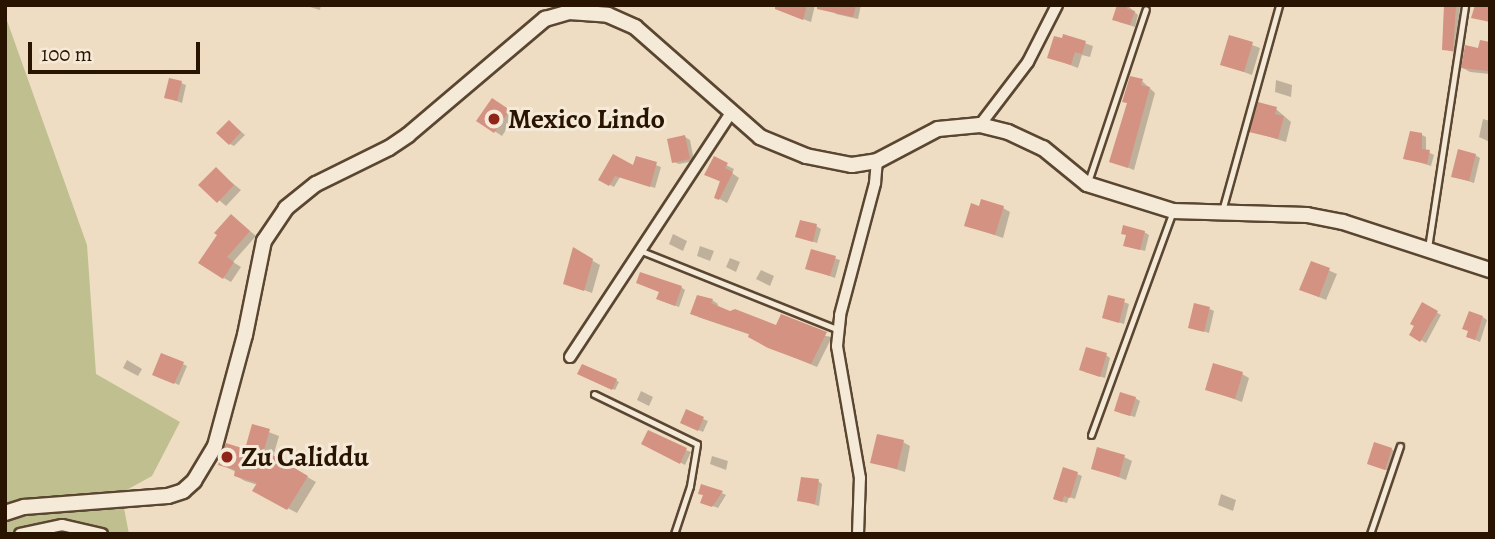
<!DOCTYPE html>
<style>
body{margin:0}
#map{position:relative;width:1495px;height:539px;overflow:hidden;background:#efddc3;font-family:Alegreya,serif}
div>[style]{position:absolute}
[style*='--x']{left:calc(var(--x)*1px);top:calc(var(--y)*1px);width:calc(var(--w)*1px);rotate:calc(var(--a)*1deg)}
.green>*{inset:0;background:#bfbf8f}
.shadow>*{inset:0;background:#0003}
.building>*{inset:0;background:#d39282}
.roads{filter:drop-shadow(2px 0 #5a4631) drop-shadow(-2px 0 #5a4631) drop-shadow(0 2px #5a4631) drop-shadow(0 -2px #5a4631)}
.lane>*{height:5px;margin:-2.5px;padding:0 2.5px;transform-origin:2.5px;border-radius:2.5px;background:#f5e9d8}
.street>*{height:10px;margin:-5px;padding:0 5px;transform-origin:5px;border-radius:5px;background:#f5e9d8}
.secondary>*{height:14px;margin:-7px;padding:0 7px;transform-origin:7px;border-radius:7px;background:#f5e9d8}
.dots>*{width:19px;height:19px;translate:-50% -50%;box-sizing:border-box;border:4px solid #f5e9d8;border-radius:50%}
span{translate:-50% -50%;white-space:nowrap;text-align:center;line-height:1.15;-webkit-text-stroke:6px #f5e9d8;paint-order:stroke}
.poi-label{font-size:28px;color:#281400;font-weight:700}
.left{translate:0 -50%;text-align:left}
.frame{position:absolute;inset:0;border:7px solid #281400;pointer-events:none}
.scale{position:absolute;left:28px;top:42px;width:172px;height:32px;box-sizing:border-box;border:4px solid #281400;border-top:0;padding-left:9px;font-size:21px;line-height:24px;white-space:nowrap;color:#281400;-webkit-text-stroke:5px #f5e9d8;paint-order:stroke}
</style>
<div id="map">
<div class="green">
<div style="clip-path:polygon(5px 15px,87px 245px,96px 374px,180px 422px,152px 476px,121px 493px,129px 534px,5px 534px)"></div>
</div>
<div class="shadow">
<div style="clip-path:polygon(303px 5px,321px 5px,320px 10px)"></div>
<div style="clip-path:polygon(782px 5px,815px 5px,811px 22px,789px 14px)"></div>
<div style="clip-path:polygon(833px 5px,861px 5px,858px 19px,836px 14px,832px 11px)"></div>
<div style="clip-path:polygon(1446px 5px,1460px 5px,1457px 53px,1444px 49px)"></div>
<div style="clip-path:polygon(1128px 6px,1138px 15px,1135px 27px,1119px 22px)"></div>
<div style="clip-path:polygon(1065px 36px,1093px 46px,1090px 57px,1082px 55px,1078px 68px,1049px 57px)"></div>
<div style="clip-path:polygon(1231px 37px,1260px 48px,1252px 75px,1222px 64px)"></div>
<div style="clip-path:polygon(1490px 44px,1490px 74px,1470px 72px,1463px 68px,1479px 50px)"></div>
<div style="clip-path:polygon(1276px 80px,1292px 85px,1291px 97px,1275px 92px)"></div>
<div style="clip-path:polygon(1142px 81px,1155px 93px,1134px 170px,1111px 161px)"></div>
<div style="clip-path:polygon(181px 83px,186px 85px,182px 103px,166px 97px)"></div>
<div style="clip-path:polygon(499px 104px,516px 115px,502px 136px,479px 121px)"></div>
<div style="clip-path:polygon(1276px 109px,1291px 122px,1286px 142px,1251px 131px)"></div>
<div style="clip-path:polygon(1483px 119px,1490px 121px,1490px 142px,1479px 137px)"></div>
<div style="clip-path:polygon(230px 122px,245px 135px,234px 146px,230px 144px)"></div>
<div style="clip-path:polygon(1422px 135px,1426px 137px,1426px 151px,1434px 155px,1431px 166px,1405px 158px)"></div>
<div style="clip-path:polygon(685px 137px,690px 140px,694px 161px,679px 164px,674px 162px)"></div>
<div style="clip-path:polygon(1475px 155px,1480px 158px,1474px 183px,1458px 178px)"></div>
<div style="clip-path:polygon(637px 158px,661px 167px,655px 188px,620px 177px,614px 187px,601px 180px,634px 167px)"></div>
<div style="clip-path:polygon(714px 159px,734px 169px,732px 173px,739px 178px,727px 203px,716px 197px,721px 182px,706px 175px)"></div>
<div style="clip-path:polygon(216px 170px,241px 190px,226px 206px,201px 185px)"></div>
<div style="clip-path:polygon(980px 208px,1003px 208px,1010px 212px,1003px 238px,966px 225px)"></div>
<div style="clip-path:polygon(232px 216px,256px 236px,233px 262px,241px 267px,231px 282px,224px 278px)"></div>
<div style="clip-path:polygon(816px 226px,821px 229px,817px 243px,797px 236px)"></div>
<div style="clip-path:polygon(1144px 232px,1149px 235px,1145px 251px,1130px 247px)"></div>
<div style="clip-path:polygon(673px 234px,687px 241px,683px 251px,669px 244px)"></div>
<div style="clip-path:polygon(700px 246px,714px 251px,710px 261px,697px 256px)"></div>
<div style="clip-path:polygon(574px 250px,600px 265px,592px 293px,565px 283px)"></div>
<div style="clip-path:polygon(812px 251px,840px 260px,835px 278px,807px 268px)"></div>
<div style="clip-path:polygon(730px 258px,740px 262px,736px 272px,726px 267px)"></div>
<div style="clip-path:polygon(1312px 263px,1337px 274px,1326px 300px,1309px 293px)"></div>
<div style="clip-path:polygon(761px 270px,774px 276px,770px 286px,756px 279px)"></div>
<div style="clip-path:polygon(681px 287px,685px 290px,679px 307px,662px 301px)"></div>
<div style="clip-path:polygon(1110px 297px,1129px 304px,1124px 324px,1108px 319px)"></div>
<div style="clip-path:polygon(712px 300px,718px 304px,717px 307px,777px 328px,832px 337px,817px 367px,776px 350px,751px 335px,698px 317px)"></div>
<div style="clip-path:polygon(1423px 304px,1441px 315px,1426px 343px,1411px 334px)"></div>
<div style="clip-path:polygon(1210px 309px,1214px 311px,1209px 333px,1190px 327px)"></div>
<div style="clip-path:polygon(1483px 317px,1487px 320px,1480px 342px,1473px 339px,1470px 332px)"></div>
<div style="clip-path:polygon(1106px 355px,1110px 358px,1105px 378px,1085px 372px)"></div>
<div style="clip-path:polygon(127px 360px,142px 369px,138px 376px,123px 368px)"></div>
<div style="clip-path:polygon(183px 364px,187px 366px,179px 385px,158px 376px)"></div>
<div style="clip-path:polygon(579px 374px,616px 380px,619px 382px,615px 390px)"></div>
<div style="clip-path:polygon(1242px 374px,1249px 378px,1242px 402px,1207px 389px)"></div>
<div style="clip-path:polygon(641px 391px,653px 397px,649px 406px,637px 400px)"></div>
<div style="clip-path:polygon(1135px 398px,1140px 401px,1135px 417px,1120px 413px)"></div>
<div style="clip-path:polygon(703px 419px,708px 421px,703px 432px,687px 425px)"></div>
<div style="clip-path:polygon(253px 426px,279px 436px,273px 457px,316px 482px,297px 513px,255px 491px,258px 485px,245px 481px,236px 476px,236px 472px,220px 464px,246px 451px)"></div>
<div style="clip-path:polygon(903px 442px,910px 446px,905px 472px,872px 462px)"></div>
<div style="clip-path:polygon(644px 443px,686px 450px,691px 452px,685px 465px)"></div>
<div style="clip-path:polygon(1391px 449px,1396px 452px,1389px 471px,1374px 466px)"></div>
<div style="clip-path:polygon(712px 456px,728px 461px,726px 470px,710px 464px)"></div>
<div style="clip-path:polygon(1124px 457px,1132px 461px,1126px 480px,1093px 468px)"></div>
<div style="clip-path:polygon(1077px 474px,1082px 476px,1075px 499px,1069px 497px,1067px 503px,1060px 501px)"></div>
<div style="clip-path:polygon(818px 481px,822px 484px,819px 506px,799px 500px)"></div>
<div style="clip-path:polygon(722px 493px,726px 495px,718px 508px,707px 504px)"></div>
<div style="clip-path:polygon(1221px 494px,1236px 500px,1233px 511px,1218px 505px)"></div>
</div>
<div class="building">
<div style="clip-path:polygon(775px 5px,807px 5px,803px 20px,775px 9px)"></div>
<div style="clip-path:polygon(817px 5px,856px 5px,853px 17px,817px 9px)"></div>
<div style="clip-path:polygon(1117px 5px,1128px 5px,1127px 9px,1135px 11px,1130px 25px,1112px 20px)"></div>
<div style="clip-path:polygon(1444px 5px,1456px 5px,1453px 51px,1442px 50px)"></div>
<div style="clip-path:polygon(1475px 5px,1490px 5px,1490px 22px,1471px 18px)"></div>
<div style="clip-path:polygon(1063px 34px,1086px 41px,1082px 54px,1075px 52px,1071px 65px,1047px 58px,1054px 36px,1062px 38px)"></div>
<div style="clip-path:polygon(1229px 35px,1253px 42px,1244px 72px,1220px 65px)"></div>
<div style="clip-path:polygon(1480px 40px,1490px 42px,1488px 71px,1461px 68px,1465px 45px,1478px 48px)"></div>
<div style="clip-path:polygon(1130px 76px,1143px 79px,1141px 85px,1150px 87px,1128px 168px,1109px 162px,1127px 103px,1122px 102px)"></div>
<div style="clip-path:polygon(169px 78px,182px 81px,177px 101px,164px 98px)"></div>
<div style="clip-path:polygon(492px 98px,510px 110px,494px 133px,476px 121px)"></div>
<div style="clip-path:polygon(1258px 102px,1277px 107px,1275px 114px,1284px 116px,1278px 139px,1249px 132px)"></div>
<div style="clip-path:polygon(229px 120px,241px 132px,229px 145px,216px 133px)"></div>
<div style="clip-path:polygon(1410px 131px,1422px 133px,1422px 149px,1430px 150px,1427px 164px,1403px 159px)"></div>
<div style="clip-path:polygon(685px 135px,690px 159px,672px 163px,667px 139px)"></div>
<div style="clip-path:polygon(1458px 149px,1476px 154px,1469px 181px,1451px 177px)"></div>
<div style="clip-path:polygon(613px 154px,633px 165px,636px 156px,657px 162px,650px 187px,615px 176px,609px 186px,598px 180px)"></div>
<div style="clip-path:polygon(714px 156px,728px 163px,725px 168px,733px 172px,719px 200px,714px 198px,720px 181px,704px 175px)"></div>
<div style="clip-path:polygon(216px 167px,234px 185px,217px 203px,198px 185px)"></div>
<div style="clip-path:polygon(981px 199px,1004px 206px,995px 235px,964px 226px,971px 203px,979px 206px)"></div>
<div style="clip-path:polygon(231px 214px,250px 231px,227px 257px,234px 262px,223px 279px,198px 263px,217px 235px,214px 233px)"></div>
<div style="clip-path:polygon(800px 220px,817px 224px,813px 242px,795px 237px)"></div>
<div style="clip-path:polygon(1123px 225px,1145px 231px,1140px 250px,1123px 246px,1126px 235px,1121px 234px)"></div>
<div style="clip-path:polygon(573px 247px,593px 259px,584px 291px,563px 284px)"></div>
<div style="clip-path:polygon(811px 249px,836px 256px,830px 276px,805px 269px)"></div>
<div style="clip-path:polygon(1311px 261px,1330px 268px,1319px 297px,1299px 290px)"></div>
<div style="clip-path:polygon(640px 272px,682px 286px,675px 306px,656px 299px,659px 292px,636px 283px)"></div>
<div style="clip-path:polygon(697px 295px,713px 299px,711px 303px,730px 311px,735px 309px,776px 325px,781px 314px,827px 332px,811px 364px,768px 348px,748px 337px,749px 334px,690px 314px)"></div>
<div style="clip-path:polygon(1108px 295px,1125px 299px,1119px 323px,1102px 318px)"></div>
<div style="clip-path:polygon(1422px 302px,1438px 311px,1420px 342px,1409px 335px,1414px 326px,1410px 324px)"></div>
<div style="clip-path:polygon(1194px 303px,1210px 307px,1204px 332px,1188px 328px)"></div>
<div style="clip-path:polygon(1469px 311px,1483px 316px,1475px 340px,1466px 337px,1468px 331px,1462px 329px)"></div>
<div style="clip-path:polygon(1086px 347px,1107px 353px,1100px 377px,1079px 370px)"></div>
<div style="clip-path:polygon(161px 353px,184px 362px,174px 384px,152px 375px)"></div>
<div style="clip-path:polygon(1213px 363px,1243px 372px,1235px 399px,1205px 390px)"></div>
<div style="clip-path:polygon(582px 364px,617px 379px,612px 390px,577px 374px)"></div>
<div style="clip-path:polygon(1120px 392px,1136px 397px,1130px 416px,1114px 411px)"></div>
<div style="clip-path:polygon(686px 409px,704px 417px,698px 431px,680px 423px)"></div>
<div style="clip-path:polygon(252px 424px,270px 429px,264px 450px,308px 476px,287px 510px,252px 491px,257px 483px,234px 476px,235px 470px,218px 465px,226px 443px,245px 449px)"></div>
<div style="clip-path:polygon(648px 430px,687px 448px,680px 464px,641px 444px)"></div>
<div style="clip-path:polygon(877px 434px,904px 440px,897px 469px,870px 463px)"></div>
<div style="clip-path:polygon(1374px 442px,1392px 448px,1385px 470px,1367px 464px)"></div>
<div style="clip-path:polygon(1097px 447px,1125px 455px,1119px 477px,1091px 469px)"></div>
<div style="clip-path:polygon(1063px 467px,1078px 472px,1070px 498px,1064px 496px,1062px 502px,1053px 499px)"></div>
<div style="clip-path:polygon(801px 477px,819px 479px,815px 504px,797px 501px)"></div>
<div style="clip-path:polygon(701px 484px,723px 491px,712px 507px,700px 503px,703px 495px,698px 494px)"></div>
</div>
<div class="roads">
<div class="lane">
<div style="--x:1088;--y:182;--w:182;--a:-71.5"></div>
<div style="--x:1222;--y:211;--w:214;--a:-74.5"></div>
<div style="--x:1428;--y:248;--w:246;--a:-81.3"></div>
<div style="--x:639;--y:250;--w:213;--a:21.8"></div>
<div style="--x:594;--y:394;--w:114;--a:25.9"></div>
<div style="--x:697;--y:444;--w:43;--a:99.5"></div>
<div style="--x:690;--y:486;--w:51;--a:108.4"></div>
<div style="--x:1091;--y:435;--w:239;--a:-69.9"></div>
<div style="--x:1370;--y:534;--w:93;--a:-71.2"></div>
</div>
<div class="street">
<div style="--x:980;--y:125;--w:79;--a:-52.7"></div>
<div style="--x:1028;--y:62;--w:64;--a:-63"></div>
<div style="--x:570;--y:357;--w:291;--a:-56.6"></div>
<div style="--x:20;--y:534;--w:43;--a:-12.1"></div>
<div style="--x:62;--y:525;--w:41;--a:12.7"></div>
<div style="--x:858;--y:534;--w:56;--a:-88"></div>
<div style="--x:860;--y:478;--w:134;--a:-99.9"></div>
<div style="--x:837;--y:346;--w:31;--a:-84"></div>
<div style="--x:840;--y:315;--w:137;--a:-75.1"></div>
<div style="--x:875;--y:183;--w:22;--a:-85"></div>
</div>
<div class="secondary">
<div style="--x:5;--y:513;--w:20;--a:-18"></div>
<div style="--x:24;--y:507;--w:144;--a:-4.4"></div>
<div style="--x:168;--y:496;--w:16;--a:-18"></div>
<div style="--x:183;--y:491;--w:15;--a:-42"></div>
<div style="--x:194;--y:481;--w:41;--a:-59"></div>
<div style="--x:215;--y:446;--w:115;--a:-74.9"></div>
<div style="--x:245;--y:335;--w:96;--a:-78.6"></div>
<div style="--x:264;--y:241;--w:40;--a:-56"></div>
<div style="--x:286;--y:208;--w:38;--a:-39"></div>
<div style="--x:316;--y:184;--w:81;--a:-26.3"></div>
<div style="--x:389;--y:148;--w:23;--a:-34"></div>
<div style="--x:408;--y:135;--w:180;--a:-40.3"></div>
<div style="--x:545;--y:19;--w:25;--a:-16"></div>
<div style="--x:569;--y:12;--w:39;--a:4"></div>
<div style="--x:608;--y:15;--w:30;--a:24"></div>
<div style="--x:635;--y:27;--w:167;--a:41.3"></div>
<div style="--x:760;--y:137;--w:50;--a:22.4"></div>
<div style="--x:806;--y:156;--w:47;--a:11.1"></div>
<div style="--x:852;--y:165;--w:25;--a:-9"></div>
<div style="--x:877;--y:161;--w:69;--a:-27.7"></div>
<div style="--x:938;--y:129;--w:42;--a:-5.4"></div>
<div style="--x:980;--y:125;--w:29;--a:14"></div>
<div style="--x:1008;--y:132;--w:38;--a:25"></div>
<div style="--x:1043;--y:148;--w:57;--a:39.3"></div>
<div style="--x:1087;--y:184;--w:90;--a:17.4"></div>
<div style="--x:1173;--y:211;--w:134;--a:1.7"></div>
<div style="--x:1307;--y:215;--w:37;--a:11"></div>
<div style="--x:1343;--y:222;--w:155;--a:18.1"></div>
</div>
</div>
<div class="dots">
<div style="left:494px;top:119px;background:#8f2418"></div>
<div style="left:227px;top:457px;background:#8f2418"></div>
</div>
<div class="poi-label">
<span class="left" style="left:508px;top:119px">Mexico Lindo</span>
<span class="left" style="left:241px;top:457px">Zu Caliddu</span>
</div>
<div class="frame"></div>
<div class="scale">100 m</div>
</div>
